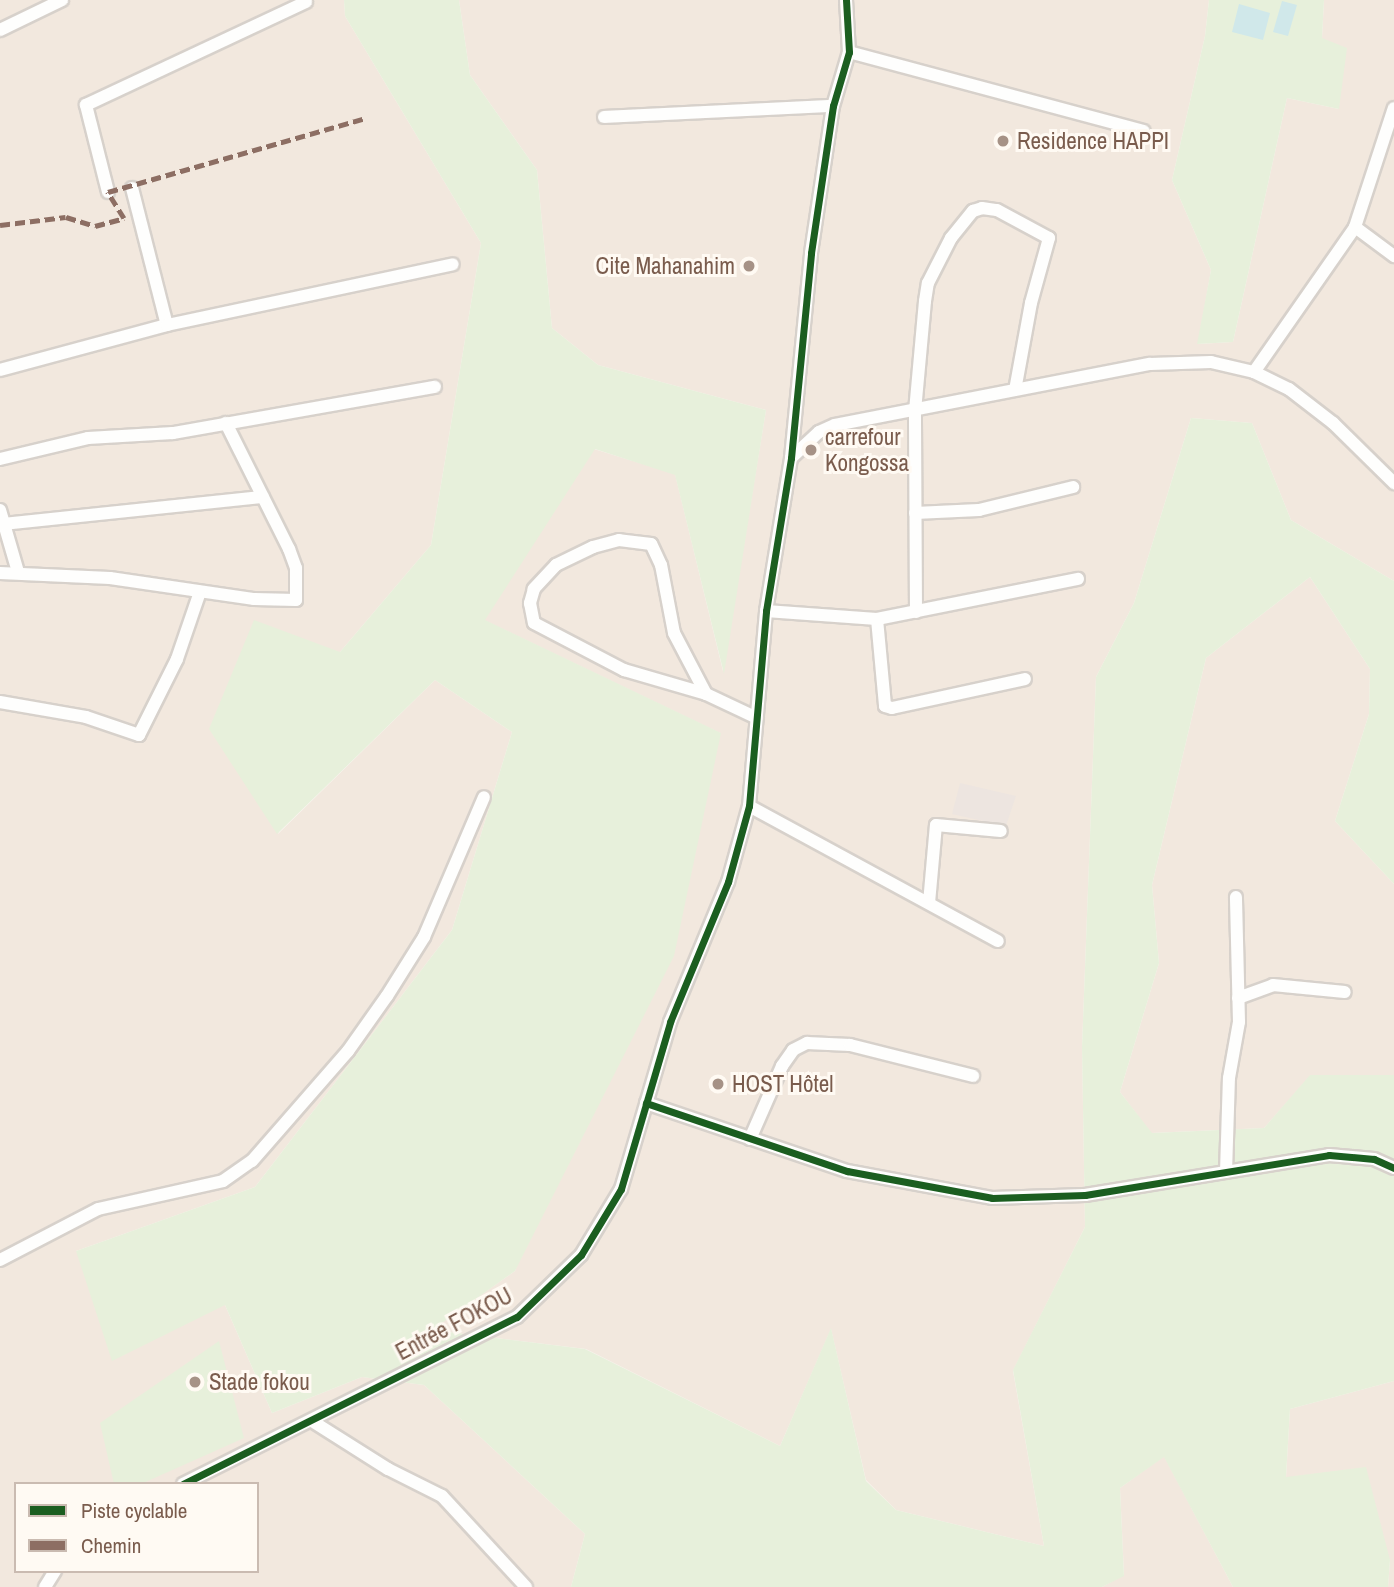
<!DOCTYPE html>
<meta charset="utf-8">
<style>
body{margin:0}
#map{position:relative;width:1394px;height:1587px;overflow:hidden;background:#f9f5f0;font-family:"Archivo Narrow",sans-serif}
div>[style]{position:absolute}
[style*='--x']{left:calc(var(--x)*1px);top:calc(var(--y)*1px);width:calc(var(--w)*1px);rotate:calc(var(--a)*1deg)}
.residential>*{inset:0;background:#f2e8de}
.industrial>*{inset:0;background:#ede5e0}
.green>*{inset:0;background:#e7f0db}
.water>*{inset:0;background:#d0e8ea}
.roads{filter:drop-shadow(2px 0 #d7d1cb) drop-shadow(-2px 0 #d7d1cb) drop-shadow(0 2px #d7d1cb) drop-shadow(0 -2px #d7d1cb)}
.street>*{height:12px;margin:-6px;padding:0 6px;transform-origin:6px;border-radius:6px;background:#fefefd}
.quiet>*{height:5px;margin-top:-2.5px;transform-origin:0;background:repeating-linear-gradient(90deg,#8d6e63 0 10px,transparent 0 15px)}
.cycleway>*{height:7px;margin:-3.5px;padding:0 3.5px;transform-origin:3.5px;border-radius:3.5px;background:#1b5e20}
.dots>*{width:19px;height:19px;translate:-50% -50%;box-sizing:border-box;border:4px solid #fffaf3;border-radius:50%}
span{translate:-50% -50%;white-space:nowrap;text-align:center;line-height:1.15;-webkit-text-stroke:6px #fffaf3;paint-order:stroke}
.poi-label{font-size:23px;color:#7a5c4d}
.left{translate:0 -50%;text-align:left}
.right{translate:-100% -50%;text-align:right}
.street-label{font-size:23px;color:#7a5c4d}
.legend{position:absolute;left:14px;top:1482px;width:245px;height:91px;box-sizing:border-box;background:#fffaf3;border:2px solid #cabbb1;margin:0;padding:9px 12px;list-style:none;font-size:21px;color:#7a5c4d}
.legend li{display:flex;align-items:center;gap:14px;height:35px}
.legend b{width:35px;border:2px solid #cabbb1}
</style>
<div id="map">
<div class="residential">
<div style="clip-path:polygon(evenodd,0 0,344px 0,345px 16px,481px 243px,431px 545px,340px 652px,278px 834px,435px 680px,512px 732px,452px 930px,255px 1187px,76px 1251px,225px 1305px,272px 1413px,362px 1377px,424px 1385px,585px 1534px,571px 1587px,0 1587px,0 0,16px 1484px,257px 1484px,257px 1571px,16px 1571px,16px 1484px)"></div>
<div style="clip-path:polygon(459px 0,1209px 0,1205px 36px,1172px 180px,1211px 270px,1198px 344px,1233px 342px,1287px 98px,1339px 109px,1322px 38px,1324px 0,1394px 0,1394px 581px,1291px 520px,1252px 423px,1191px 418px,1134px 603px,1096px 677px,1082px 1047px,1085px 1227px,1013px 1371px,1044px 1546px,896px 1510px,866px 1480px,831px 1329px,780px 1446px,586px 1349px,431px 1330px,515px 1271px,720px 733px,484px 620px,594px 449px,675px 474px,723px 671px,766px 410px,598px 365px,552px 328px,537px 170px,470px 75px)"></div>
<div style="clip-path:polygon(1310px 577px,1370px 669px,1369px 714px,1335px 821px,1394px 884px,1394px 1075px,1311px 1075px,1264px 1128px,1151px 1133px,1120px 1092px,1159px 963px,1152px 885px,1206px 658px)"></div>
<div style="clip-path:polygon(1394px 1381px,1394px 1587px,1388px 1587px,1390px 1560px,1286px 1478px,1290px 1409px)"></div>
<div style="clip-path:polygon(1164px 1456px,1233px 1587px,1102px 1587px,1124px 1575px,1120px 1488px)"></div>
</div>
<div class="industrial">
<div style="clip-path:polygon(960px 783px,1016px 796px,1006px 826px,952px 814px)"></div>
</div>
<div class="green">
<div style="clip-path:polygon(344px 0,459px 0,470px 75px,537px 170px,552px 328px,598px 365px,766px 410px,724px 674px,675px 475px,595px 449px,485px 620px,721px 733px,674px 956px,515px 1271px,432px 1330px,585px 1349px,780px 1446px,831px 1328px,866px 1481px,896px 1510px,1044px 1546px,1013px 1370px,1085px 1227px,1082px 1047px,1096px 677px,1134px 603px,1191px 418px,1252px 423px,1291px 520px,1394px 581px,1394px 884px,1335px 821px,1369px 714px,1370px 669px,1310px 577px,1206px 658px,1152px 885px,1159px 963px,1120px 1092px,1152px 1133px,1264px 1128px,1310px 1075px,1394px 1075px,1394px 1381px,1290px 1409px,1286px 1477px,1366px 1467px,1390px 1560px,1388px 1587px,1233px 1587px,1164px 1457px,1120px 1488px,1124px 1576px,1102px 1587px,571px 1587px,585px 1534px,424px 1385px,362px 1377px,272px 1413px,225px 1305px,112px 1361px,76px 1251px,255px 1187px,452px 930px,512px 732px,435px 680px,277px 834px,209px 729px,254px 620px,340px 652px,431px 545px,481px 243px,345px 16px)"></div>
<div style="clip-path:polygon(1209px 0,1324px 0,1322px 38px,1347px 48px,1339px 109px,1287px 98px,1233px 342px,1197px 344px,1211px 270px,1172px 180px,1205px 36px)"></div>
<div style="clip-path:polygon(219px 1341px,244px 1438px,141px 1484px,114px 1484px,100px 1423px)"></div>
</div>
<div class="water">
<div style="clip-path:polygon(1282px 1px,1297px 5px,1288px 36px,1273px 32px)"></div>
<div style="clip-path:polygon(1239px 4px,1270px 13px,1263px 40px,1232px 32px)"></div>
</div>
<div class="roads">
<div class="street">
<div style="--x:0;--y:30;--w:69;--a:-25.8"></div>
<div style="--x:849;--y:52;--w:305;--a:15"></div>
<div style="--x:604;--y:117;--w:229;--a:-2.8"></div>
<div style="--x:132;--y:188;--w:141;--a:75.7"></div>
<div style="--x:108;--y:192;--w:90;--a:-104.2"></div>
<div style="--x:86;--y:105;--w:243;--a:-25.1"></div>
<div style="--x:1355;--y:227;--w:49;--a:36.6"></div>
<div style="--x:0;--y:370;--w:173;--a:-15.1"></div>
<div style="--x:167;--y:325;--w:292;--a:-12"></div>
<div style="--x:1254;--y:372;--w:177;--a:-55.1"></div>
<div style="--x:1355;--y:227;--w:125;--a:-71.9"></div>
<div style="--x:791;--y:458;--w:38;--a:-43"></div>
<div style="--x:819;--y:432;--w:17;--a:-24"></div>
<div style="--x:835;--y:425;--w:321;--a:-11"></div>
<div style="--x:1150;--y:364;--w:61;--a:-1.9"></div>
<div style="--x:1211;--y:362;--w:44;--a:13.1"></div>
<div style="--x:1254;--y:372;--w:39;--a:26"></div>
<div style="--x:1289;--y:389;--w:56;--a:37.7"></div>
<div style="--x:1333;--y:423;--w:86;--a:44.5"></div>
<div style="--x:0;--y:459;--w:90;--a:-13.4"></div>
<div style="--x:88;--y:438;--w:85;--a:-3.4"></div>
<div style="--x:173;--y:433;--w:266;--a:-10"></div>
<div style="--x:0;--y:510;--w:65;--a:73.8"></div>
<div style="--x:915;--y:513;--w:64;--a:-2.7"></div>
<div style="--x:979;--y:510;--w:97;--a:-13.7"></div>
<div style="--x:4;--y:524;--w:260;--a:-6"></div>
<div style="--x:0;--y:573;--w:110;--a:2.6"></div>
<div style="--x:110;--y:578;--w:146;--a:8.3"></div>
<div style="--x:254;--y:599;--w:42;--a:1.4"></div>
<div style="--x:296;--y:600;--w:32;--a:-90"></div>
<div style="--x:296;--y:568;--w:20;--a:-110"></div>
<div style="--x:289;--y:549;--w:141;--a:-116.6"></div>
<div style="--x:766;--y:611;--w:111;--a:4.1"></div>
<div style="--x:877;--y:619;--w:205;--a:-11.3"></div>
<div style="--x:916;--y:612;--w:201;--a:-90.3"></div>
<div style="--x:915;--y:411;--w:110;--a:-84.8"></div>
<div style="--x:925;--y:301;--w:18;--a:-81"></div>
<div style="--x:928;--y:283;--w:51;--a:-62.9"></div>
<div style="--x:951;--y:238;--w:35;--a:-51"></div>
<div style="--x:973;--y:211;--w:9;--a:-18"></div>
<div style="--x:982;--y:208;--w:15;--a:8"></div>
<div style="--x:997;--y:210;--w:59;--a:28.3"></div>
<div style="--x:1049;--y:238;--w:67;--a:105.5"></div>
<div style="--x:1031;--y:303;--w:88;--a:100.4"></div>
<div style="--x:877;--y:619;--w:87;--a:84.7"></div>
<div style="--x:885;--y:706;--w:7;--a:16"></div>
<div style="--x:892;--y:708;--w:136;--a:-12.3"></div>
<div style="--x:706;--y:694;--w:69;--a:-117.7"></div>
<div style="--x:674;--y:633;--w:69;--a:-100.8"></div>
<div style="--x:661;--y:565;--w:23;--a:-115"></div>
<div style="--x:651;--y:544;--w:32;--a:-173"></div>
<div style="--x:619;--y:540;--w:27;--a:165"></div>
<div style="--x:593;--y:547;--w:41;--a:154.1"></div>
<div style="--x:556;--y:565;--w:33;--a:133"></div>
<div style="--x:534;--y:589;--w:15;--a:106"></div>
<div style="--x:530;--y:603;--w:20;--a:79"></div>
<div style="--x:534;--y:623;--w:102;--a:27.6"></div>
<div style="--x:624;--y:670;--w:85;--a:16.3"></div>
<div style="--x:706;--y:694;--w:56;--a:25.2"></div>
<div style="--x:0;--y:702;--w:87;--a:9.9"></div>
<div style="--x:86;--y:717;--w:56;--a:18.8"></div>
<div style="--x:139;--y:735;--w:85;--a:-63.4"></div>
<div style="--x:177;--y:659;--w:71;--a:-71.1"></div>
<div style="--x:749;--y:806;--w:283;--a:28.5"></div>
<div style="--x:929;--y:903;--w:78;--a:-84.9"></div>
<div style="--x:936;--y:825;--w:65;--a:5.3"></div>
<div style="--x:1238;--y:998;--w:37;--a:-20"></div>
<div style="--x:1273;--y:985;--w:72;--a:5.6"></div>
<div style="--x:646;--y:1103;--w:212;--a:18.7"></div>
<div style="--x:847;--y:1171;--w:147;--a:10.5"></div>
<div style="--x:992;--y:1198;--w:93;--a:-1.8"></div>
<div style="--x:1085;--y:1195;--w:247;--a:-9.3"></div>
<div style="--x:1329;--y:1155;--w:45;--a:5.1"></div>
<div style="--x:1374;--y:1159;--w:22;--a:24"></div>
<div style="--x:750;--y:1139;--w:80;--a:-66.3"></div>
<div style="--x:782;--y:1066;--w:19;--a:-55"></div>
<div style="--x:793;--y:1050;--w:16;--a:-27"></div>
<div style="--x:807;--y:1043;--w:43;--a:2.7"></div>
<div style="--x:850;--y:1045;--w:127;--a:14.1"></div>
<div style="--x:1226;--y:1172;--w:94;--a:-88.2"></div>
<div style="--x:1229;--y:1078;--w:57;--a:-79.9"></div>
<div style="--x:1239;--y:1022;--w:125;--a:-91.4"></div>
<div style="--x:0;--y:1260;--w:110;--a:-27.5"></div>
<div style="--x:98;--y:1209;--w:128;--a:-12.6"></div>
<div style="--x:223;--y:1181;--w:35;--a:-35"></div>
<div style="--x:252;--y:1161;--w:146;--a:-48.9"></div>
<div style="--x:348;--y:1051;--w:67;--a:-54.7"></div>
<div style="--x:387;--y:996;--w:70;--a:-57.9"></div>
<div style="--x:424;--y:937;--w:152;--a:-66.8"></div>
<div style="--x:312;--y:1421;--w:90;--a:32.3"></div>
<div style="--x:388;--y:1469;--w:60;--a:26.6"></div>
<div style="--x:442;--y:1496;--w:124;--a:47.3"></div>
<div style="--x:183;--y:1484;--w:373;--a:-26.6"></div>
<div style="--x:517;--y:1317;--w:89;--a:-44.1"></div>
<div style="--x:581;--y:1255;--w:77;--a:-58.8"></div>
<div style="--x:621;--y:1189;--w:174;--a:-73.6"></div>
<div style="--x:670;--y:1022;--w:152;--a:-67.5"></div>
<div style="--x:728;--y:882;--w:79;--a:-74.6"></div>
<div style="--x:749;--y:806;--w:196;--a:-85"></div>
<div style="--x:766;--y:611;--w:155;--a:-80.7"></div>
<div style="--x:791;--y:458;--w:206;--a:-84.4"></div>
<div style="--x:811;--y:253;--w:149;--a:-81.5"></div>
<div style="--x:833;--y:106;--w:56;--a:-73.5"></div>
<div style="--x:849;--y:52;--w:52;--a:-93.3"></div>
<div style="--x:45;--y:1587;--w:19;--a:-58"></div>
</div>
</div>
<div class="quiet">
<div style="--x:0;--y:225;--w:66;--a:-6.9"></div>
<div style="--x:66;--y:217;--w:30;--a:17"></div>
<div style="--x:95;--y:226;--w:30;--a:-15"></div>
<div style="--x:124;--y:218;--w:31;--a:-122"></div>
<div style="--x:108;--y:192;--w:265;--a:-16"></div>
</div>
<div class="cycleway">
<div style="--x:646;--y:1103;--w:212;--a:18.7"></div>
<div style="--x:847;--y:1171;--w:147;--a:10.5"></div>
<div style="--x:992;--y:1198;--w:93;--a:-1.8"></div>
<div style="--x:1085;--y:1195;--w:247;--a:-9.3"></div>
<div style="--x:1329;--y:1155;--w:45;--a:5.1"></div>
<div style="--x:1374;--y:1159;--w:22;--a:24"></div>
<div style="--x:183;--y:1484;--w:373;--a:-26.6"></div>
<div style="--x:517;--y:1317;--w:89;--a:-44.1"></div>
<div style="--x:581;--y:1255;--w:77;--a:-58.8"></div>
<div style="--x:621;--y:1189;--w:174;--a:-73.6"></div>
<div style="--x:670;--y:1022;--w:152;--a:-67.5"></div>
<div style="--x:728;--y:882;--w:79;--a:-74.6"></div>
<div style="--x:749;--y:806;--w:196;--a:-85"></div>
<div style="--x:766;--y:611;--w:155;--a:-80.7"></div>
<div style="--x:791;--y:458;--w:206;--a:-84.4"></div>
<div style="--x:811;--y:253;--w:149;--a:-81.5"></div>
<div style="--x:833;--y:106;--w:56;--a:-73.5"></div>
<div style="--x:849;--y:52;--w:52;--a:-93.3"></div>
</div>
<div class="dots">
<div style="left:1003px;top:141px;background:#a69286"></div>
<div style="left:749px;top:266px;background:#a69286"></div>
<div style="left:811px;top:450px;background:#a69286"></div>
<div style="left:718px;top:1084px;background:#a69286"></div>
<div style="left:195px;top:1382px;background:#a69286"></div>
</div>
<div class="poi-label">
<span class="left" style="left:1017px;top:141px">Residence HAPPI</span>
<span class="right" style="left:735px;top:266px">Cite Mahanahim</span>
<span class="left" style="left:825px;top:450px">carrefour<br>Kongossa</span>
<span class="left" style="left:732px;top:1084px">HOST Hôtel</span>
<span class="left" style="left:209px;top:1382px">Stade fokou</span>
</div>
<div class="street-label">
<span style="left:454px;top:1324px;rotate:-28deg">Entrée FOKOU</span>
</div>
<ul class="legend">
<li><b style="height:9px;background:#1b5e20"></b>Piste cyclable</li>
<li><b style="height:9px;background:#8d6e63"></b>Chemin</li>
</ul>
</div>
